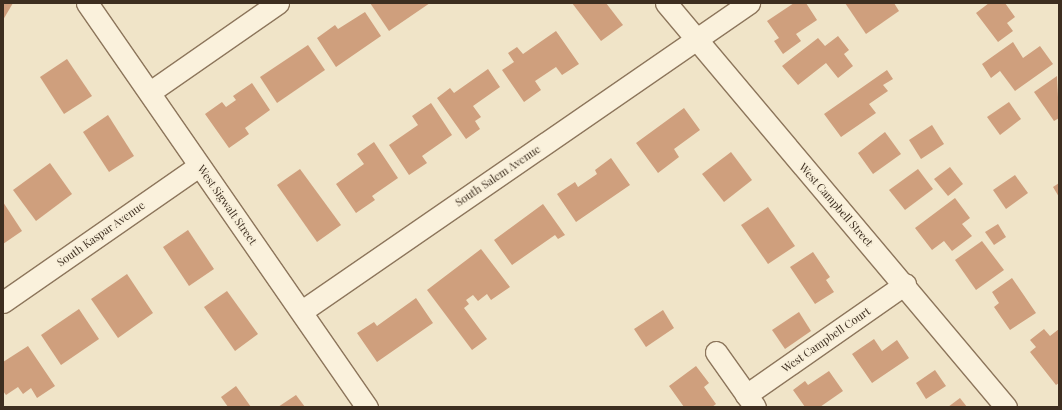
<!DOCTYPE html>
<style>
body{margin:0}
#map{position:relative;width:1062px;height:410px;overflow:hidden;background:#f0e4c8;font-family:"Playfair Display",serif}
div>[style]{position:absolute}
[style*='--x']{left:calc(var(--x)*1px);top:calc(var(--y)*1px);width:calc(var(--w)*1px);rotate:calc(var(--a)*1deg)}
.building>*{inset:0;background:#cf9f7d}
.roads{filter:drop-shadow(1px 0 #8d765c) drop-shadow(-1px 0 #8d765c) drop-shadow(0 1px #8d765c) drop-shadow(0 -1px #8d765c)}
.minor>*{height:21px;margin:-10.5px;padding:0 10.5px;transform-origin:10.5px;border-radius:10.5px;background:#faf1dc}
span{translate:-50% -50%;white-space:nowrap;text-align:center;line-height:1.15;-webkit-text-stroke:3px #f7eed8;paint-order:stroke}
.street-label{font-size:11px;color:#3d2e20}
.frame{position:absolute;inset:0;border:4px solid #3d2e20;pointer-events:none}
</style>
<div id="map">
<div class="building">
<div style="clip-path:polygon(3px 3px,13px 3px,3px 20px)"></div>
<div style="clip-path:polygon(370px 3px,430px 3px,389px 31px)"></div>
<div style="clip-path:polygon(572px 3px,606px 3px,623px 25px,601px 41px)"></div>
<div style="clip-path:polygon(794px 3px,806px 3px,817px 20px,796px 34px,801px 41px,783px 54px,774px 41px,779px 38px,767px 21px)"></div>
<div style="clip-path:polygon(845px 3px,894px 3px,899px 11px,866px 34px)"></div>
<div style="clip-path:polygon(989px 3px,1005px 3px,1015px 17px,1007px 23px,1013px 31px,998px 42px,976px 13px)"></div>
<div style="clip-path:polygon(365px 12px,381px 36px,336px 67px,317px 38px,335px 25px,338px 29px)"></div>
<div style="clip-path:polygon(556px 31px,579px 64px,562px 75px,556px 67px,535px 81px,541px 90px,524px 102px,502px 70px,514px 62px,508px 53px,517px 47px,523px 54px)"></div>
<div style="clip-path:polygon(838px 36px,849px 50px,844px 54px,853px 66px,838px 78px,826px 63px,798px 85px,782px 66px,818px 38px,825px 46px)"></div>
<div style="clip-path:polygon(1013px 42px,1023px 58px,1040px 46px,1053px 64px,1015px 91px,1000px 71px,991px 78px,982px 64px)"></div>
<div style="clip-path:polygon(308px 45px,325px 70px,277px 103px,260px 77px)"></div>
<div style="clip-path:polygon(67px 59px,92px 96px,64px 114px,40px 77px)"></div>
<div style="clip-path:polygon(488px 69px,500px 87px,473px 106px,481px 117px,475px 121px,480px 129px,466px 139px,437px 98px,450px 88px,454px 93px)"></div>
<div style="clip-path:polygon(887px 70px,893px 79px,883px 85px,888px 91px,869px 104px,876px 113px,841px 137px,824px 114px)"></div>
<div style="clip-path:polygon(1057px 76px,1059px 118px,1054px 121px,1034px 92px)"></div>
<div style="clip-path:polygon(252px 83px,270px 110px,245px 128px,249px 134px,229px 148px,205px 114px,222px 102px,226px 107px,236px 100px,233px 96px)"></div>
<div style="clip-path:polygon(1009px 102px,1021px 119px,1000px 135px,987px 117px)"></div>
<div style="clip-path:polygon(431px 103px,452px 135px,422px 156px,427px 163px,409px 175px,389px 145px,418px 125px,412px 116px)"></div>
<div style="clip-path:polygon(684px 108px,700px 130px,674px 149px,679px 157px,658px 173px,636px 143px)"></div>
<div style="clip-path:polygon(108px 115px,134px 156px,109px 172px,83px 132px)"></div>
<div style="clip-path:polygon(932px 125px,944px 144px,921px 159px,909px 140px)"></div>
<div style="clip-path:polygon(885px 132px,901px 154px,873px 174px,858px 153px)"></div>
<div style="clip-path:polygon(374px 142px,398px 178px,372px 196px,375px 200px,356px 213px,336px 184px,364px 164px,357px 154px)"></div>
<div style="clip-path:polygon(731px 152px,752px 180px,724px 202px,702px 174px)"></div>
<div style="clip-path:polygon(611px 158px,630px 185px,576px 222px,557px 194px,575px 182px,578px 187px,597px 174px,595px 170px)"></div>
<div style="clip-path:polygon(50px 163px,72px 194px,36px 221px,13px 190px)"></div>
<div style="clip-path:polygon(950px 167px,963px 184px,948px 196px,934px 179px)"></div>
<div style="clip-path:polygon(300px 169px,341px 225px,317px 242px,277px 185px)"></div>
<div style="clip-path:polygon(918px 169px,933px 189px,905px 210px,889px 190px)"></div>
<div style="clip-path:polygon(1015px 175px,1028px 193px,1006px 209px,993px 190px)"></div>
<div style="clip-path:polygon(1059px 183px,1059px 197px,1053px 187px)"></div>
<div style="clip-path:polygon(955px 198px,970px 218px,962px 224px,972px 236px,952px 251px,944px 241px,932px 250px,915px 228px)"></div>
<div style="clip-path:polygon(3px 202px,22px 231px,3px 244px)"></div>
<div style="clip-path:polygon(543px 204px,565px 235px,558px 239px,555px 235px,512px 265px,494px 240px)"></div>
<div style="clip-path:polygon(768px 207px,795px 246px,768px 264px,741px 225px)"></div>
<div style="clip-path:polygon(998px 224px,1006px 237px,994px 245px,985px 232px)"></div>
<div style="clip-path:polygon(188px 230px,214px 269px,189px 286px,163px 247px)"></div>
<div style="clip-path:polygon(982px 241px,1004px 270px,976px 290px,955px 260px)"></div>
<div style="clip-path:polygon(481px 249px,510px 287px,491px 300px,487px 294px,478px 301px,473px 295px,466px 300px,469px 304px,464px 308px,487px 339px,472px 350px,427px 290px)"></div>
<div style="clip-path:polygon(813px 252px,830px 277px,826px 280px,834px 292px,815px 304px,790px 267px)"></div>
<div style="clip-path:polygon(127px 274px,153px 313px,118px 338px,91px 299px)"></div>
<div style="clip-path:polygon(1012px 278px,1036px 313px,1010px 330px,994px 307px,999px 303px,992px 292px)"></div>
<div style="clip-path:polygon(227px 291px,258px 334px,235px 351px,204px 307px)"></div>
<div style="clip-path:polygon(416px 298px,433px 323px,377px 362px,357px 333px,374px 322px,377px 326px)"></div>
<div style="clip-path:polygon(79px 309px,99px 339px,61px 365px,41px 335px)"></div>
<div style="clip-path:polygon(663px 310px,674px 328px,646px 347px,634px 329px)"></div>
<div style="clip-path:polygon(799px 312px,811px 331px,785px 349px,772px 330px)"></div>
<div style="clip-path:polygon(1044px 329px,1050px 336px,1059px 329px,1059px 383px,1056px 385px,1030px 352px,1036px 347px,1030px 340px)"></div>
<div style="clip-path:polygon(874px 339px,882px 351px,897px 340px,909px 358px,872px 383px,852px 354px)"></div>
<div style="clip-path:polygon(28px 346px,55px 386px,37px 398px,31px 388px,23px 394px,18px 387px,6px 395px,3px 391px,3px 362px)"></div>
<div style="clip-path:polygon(696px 366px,709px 383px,704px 387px,716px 404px,712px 407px,684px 407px,669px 386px)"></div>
<div style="clip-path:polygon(935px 370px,946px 386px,926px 399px,916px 383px)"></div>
<div style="clip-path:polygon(829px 371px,843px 391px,820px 407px,805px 407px,793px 390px,805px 381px,808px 385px)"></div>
<div style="clip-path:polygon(236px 386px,251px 407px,228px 407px,221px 397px)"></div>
<div style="clip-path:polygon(296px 395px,305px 407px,278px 407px)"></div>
<div style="clip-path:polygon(960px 398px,967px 407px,948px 407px)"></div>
</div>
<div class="roads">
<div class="minor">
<div style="--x:87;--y:3;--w:492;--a:55.3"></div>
<div style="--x:666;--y:3;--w:528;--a:49.92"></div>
<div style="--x:150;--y:92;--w:156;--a:-34.8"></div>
<div style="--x:3;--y:302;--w:239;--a:-34.8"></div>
<div style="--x:302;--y:311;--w:543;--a:-34.57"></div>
<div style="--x:716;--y:352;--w:67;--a:54.7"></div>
<div style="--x:746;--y:395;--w:194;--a:-34.9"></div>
</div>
</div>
<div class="street-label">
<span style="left:498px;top:176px;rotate:-34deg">South Salem Avenue</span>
<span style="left:227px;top:205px;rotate:55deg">West Sigwalt Street</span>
<span style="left:836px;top:205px;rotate:49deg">West Campbell Street</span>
<span style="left:101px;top:234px;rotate:-35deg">South Kaspar Avenue</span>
<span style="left:826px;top:340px;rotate:-35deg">West Campbell Court</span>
</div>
<div class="frame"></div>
</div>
